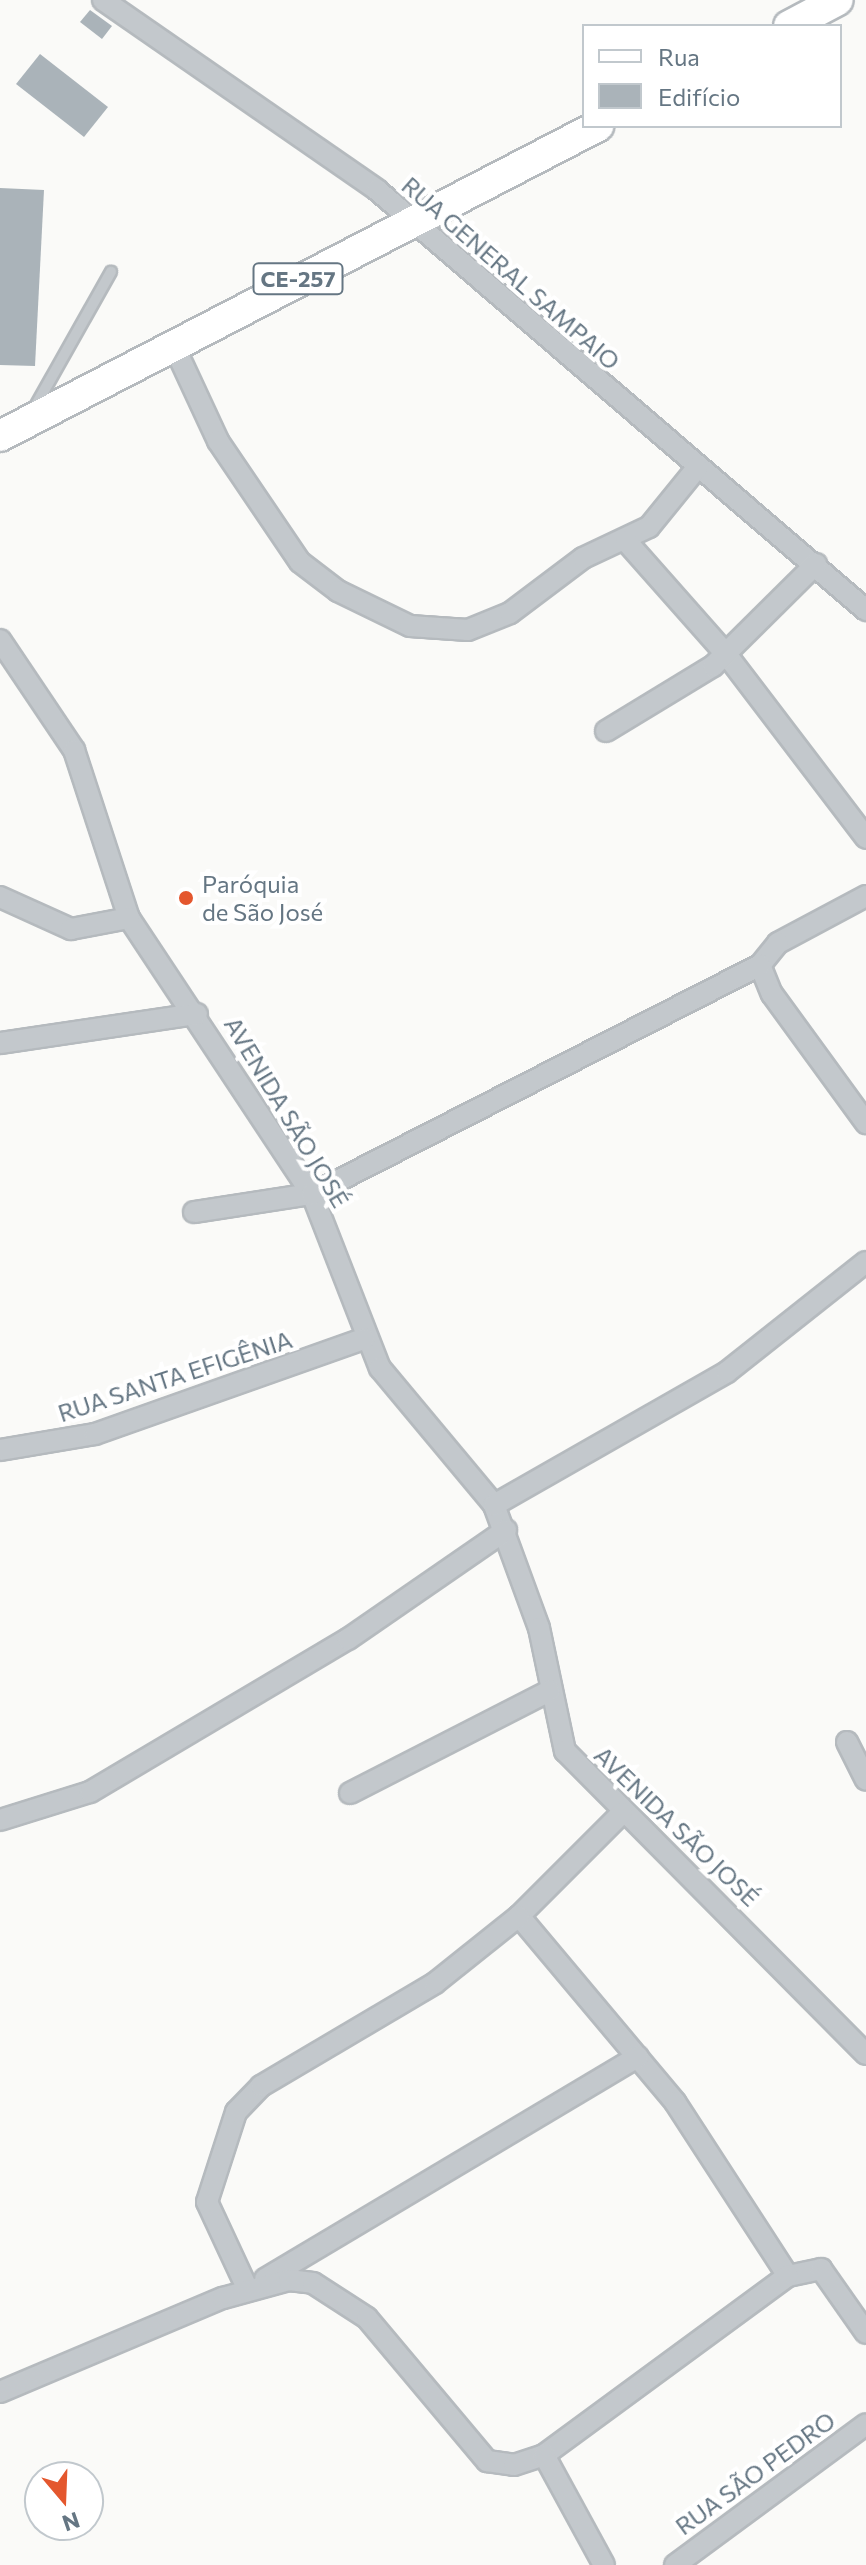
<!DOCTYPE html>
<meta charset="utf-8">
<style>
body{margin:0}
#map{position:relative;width:866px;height:2565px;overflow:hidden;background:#fafaf8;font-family:Commissioner,sans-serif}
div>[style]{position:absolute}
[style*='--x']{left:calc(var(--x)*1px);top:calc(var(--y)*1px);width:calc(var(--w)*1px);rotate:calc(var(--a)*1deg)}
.building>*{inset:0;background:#aab3b9}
.roads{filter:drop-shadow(2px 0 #b5babe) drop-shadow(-2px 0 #b5babe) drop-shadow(0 2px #b5babe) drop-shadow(0 -2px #b5babe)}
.service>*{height:10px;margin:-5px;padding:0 5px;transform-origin:5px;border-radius:5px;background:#c3c8cc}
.minor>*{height:20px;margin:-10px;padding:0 10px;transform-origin:10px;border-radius:10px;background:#c3c8cc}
.primary>*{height:30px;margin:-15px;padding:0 15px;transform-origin:15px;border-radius:15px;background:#fff}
.dots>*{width:22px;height:22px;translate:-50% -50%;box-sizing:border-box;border:4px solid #fff;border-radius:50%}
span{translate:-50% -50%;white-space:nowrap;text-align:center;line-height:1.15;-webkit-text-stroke:8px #fff;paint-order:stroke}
.shield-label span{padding:2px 6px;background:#fff;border:2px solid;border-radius:6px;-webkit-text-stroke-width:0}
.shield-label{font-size:22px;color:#657683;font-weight:700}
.street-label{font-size:24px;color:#657683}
.poi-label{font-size:24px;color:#657683}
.left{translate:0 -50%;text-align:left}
.legend{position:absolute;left:582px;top:24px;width:260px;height:104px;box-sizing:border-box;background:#fff;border:2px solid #c1c8cd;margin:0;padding:10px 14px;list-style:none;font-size:24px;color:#657683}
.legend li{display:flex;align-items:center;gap:16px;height:40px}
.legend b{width:40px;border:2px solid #c1c8cd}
.north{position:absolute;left:24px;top:2461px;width:80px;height:80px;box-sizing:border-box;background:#fff;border:2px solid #c1c8cd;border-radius:50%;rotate:161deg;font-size:22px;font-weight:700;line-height:32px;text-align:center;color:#657683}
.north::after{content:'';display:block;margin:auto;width:28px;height:36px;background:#e4572e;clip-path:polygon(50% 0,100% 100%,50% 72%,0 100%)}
</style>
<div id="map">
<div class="building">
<div style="clip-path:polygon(90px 10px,112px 26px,102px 39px,80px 22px)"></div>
<div style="clip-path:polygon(40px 54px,108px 107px,84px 137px,16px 84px)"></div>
<div style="clip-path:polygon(0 188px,44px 190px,35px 366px,0 365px)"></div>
</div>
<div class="roads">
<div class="service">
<div style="--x:32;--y:412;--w:161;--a:-60.6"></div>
</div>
<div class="minor">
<div style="--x:103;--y:0;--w:333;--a:34.7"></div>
<div style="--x:377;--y:190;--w:645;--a:40.66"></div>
<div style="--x:174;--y:346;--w:105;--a:65.1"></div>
<div style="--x:218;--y:441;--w:146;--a:55.9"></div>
<div style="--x:300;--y:562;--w:48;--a:37.3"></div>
<div style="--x:338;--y:591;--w:80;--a:25.9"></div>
<div style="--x:410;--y:626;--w:58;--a:3.9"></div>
<div style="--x:468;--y:630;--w:45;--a:-22"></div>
<div style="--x:510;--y:613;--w:91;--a:-37"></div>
<div style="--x:583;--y:558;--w:73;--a:-25.2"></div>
<div style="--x:649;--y:527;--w:76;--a:-50.9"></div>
<div style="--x:626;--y:541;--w:151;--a:48.5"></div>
<div style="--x:726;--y:654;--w:231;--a:52.7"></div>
<div style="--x:0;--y:640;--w:133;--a:56.1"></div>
<div style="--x:74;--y:750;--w:177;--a:71.9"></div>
<div style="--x:129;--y:918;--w:331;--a:56.5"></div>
<div style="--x:312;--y:1194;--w:187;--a:68.7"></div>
<div style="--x:380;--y:1368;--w:178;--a:50.2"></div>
<div style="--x:494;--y:1505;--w:131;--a:69.9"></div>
<div style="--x:539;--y:1628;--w:126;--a:78.1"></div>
<div style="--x:565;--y:1751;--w:427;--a:45.2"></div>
<div style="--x:606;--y:731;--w:125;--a:-31.3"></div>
<div style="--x:713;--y:666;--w:145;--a:-44.7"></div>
<div style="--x:866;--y:896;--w:100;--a:151.9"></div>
<div style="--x:778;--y:943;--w:28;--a:129"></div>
<div style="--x:760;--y:965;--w:31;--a:68"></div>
<div style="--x:772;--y:994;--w:160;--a:53.9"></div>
<div style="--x:0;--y:897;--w:78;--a:24.3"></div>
<div style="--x:71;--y:929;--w:59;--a:-10.7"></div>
<div style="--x:0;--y:1043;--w:199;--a:-8.4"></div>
<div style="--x:194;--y:1212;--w:119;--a:-8.7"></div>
<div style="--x:312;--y:1194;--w:503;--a:-27.07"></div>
<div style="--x:0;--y:1450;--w:96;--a:-9.6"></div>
<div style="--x:95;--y:1434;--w:285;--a:-19.5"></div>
<div style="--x:494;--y:1505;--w:268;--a:-29.7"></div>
<div style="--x:727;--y:1372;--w:177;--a:-38.4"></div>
<div style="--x:847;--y:1742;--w:42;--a:63.4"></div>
<div style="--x:350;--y:1793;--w:224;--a:-27.1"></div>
<div style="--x:622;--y:1813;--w:146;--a:135"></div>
<div style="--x:519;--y:1916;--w:243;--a:50"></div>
<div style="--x:675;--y:2102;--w:207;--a:57"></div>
<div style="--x:788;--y:2276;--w:34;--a:-12"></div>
<div style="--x:821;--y:2269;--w:78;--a:54.9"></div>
<div style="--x:0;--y:1820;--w:94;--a:-17.3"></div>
<div style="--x:90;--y:1792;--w:300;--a:-30.7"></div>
<div style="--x:348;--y:1639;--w:192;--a:-34.6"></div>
<div style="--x:265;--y:2279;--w:434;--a:-30.8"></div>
<div style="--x:248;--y:2290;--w:97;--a:-115"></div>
<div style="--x:207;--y:2202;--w:95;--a:-72.1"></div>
<div style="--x:236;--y:2112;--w:36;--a:-46"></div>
<div style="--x:261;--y:2086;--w:202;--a:-30.6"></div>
<div style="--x:435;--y:1983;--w:107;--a:-38.6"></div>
<div style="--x:0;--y:2392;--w:242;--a:-22.9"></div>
<div style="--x:223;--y:2298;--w:68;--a:-15.3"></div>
<div style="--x:289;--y:2280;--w:24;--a:7"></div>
<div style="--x:313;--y:2283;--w:64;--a:32.9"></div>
<div style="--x:367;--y:2318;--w:187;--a:50"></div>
<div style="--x:487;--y:2461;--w:27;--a:8"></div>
<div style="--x:514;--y:2465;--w:32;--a:-18"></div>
<div style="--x:544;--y:2455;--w:303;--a:-36.3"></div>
<div style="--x:544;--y:2455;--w:125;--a:61.4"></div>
<div style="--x:675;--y:2565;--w:237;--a:-36.4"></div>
</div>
<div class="primary">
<div style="--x:789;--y:26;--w:55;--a:-28"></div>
<div style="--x:0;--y:436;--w:674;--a:-27.4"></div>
</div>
</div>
<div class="dots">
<div style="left:186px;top:898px;background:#e4572e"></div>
</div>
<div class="shield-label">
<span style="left:298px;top:279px">CE-257</span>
</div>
<div class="street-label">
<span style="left:511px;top:273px;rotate:41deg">RUA GENERAL SAMPAIO</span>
<span style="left:287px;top:1112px;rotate:59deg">AVENIDA SÃO JOSÉ</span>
<span style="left:175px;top:1376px;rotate:-18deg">RUA SANTA EFIGÊNIA</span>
<span style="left:677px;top:1826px;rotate:44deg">AVENIDA SÃO JOSÉ</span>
<span style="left:755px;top:2473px;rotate:-36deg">RUA SÃO PEDRO</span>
</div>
<div class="poi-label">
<span class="left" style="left:202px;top:898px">Paróquia<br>de São José</span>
</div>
<ul class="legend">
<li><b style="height:10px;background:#fff"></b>Rua</li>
<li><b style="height:22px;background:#aab3b9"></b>Edifício</li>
</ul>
<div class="north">N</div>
</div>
